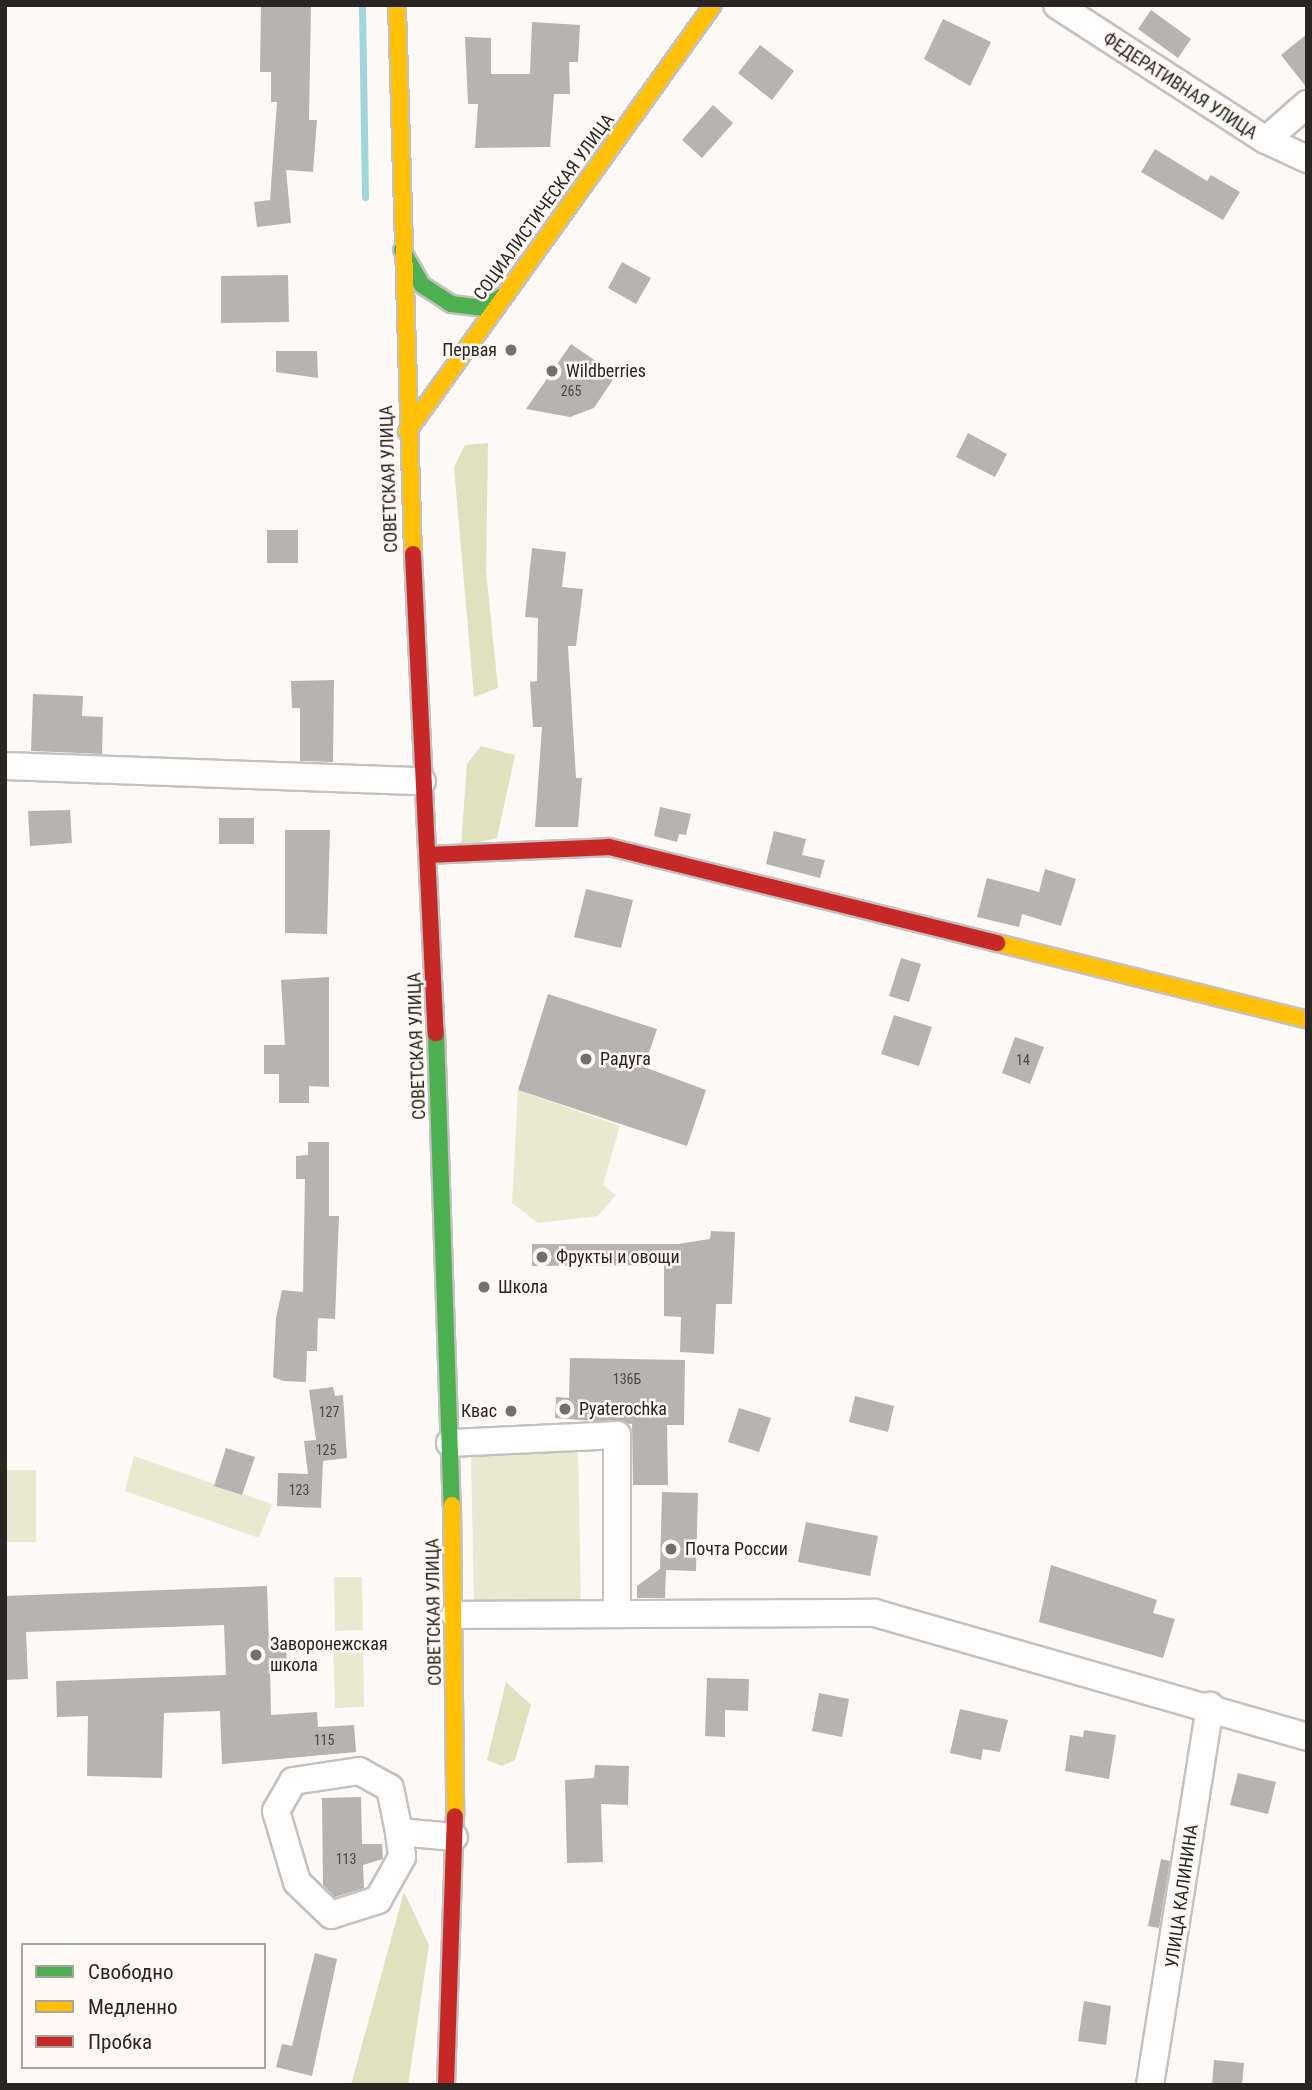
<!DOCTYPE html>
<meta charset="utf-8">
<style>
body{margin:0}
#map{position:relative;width:1312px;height:2090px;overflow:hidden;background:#fcf9f6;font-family:"Roboto Condensed",sans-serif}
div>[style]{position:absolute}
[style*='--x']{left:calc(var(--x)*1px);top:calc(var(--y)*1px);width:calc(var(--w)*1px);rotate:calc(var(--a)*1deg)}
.green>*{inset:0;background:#e9e9d2}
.forest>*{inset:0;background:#e0e1be}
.stream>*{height:7px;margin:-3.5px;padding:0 3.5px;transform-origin:3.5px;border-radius:3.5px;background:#9ed6d9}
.building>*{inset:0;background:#b6b3b0}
.roads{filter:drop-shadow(2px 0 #c4c1be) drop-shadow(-2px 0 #c4c1be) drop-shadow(0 2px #c4c1be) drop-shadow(0 -2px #c4c1be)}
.street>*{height:26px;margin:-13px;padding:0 13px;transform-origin:13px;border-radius:13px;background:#fffefe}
.fast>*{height:16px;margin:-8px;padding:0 8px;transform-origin:8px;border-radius:8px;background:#4caf50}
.slow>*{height:16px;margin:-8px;padding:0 8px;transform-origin:8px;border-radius:8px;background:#ffc107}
.jam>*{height:16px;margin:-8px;padding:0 8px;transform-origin:8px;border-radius:8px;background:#c62828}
.dots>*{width:19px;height:19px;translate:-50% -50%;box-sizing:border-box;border:4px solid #fff9f3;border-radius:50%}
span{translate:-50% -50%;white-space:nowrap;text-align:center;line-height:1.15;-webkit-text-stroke:5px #fff9f3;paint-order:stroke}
.number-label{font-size:14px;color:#4c4846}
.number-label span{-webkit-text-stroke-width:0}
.street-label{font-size:18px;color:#292522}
.poi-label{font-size:18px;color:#292522}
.right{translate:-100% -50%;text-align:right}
.left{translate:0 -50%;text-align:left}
.frame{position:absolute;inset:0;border:7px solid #292522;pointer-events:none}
.legend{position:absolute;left:21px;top:1943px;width:245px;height:126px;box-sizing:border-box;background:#fff9f3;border:2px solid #a9a49f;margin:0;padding:9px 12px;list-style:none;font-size:21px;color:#292522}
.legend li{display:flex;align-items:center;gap:14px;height:35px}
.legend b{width:35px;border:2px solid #a9a49f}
</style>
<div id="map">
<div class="green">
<div style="clip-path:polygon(518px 1090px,620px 1126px,603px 1185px,616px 1195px,598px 1216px,538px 1223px,512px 1203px)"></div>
<div style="clip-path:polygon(578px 1446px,581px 1609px,474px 1611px,471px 1448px)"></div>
<div style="clip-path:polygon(134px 1456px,272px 1504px,259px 1538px,125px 1491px)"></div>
<div style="clip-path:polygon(5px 1470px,36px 1470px,36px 1542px,5px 1542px)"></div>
<div style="clip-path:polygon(334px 1577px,362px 1577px,363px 1630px,335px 1631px)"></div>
<div style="clip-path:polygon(363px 1642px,364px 1707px,335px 1708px,333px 1643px)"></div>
</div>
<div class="forest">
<div style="clip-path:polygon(488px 443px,486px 571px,498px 688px,474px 697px,454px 467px,465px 445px)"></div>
<div style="clip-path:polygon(481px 746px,515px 755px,497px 838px,461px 846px,467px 764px)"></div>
<div style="clip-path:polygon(506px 1682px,531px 1705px,515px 1760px,502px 1766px,487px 1760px)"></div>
<div style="clip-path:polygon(404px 1892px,429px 1945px,408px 2085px,351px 2085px)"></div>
</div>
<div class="stream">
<div style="--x:362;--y:5;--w:192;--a:89.1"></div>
</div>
<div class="building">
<div style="clip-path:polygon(261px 5px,311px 5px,309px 120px,317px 120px,313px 172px,286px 170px,291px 223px,257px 227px,254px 202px,270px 200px,277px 102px,271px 102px,271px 72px,260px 72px)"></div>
<div style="clip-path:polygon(1151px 10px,1191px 39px,1178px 58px,1138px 29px)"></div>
<div style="clip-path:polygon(943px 19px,991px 42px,970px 86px,924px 59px)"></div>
<div style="clip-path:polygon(532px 22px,580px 25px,578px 62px,569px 62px,570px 94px,554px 94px,550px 147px,475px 148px,478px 104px,468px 104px,465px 37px,491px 38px,491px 74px,530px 74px)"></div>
<div style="clip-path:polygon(1307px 34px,1307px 88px,1281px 55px)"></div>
<div style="clip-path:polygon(760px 45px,794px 71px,772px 100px,738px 73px)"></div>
<div style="clip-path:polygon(713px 105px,733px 123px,702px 158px,682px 140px)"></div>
<div style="clip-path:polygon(1155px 149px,1207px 181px,1211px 175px,1240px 192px,1223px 220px,1141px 172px)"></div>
<div style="clip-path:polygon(622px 262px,651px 278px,636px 304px,608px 288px)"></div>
<div style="clip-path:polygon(288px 275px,289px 322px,221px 323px,221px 276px)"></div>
<div style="clip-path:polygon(571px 344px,616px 375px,594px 408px,570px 417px,526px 409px)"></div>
<div style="clip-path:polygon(276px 351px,317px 351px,318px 378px,276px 372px)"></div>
<div style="clip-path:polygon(968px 433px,1007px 454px,995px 477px,956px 457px)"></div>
<div style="clip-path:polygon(267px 530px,298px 530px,298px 563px,267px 563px)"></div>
<div style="clip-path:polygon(532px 548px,566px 552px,562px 587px,583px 589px,576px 646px,568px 646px,576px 778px,582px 778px,578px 827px,535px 827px,542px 727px,533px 727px,530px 682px,537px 681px,538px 618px,525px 617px)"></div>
<div style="clip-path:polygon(334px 680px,333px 762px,300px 761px,300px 708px,292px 708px,291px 681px)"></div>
<div style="clip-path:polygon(33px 694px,83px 696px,82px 716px,103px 717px,102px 754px,31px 751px)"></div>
<div style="clip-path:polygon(660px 807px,691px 814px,686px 835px,679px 834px,677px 842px,654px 836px)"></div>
<div style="clip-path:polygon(70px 810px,72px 843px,30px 846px,28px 811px)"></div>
<div style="clip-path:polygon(219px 818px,254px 818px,254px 844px,219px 844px)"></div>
<div style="clip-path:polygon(285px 830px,330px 830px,327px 934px,285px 933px)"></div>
<div style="clip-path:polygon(774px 831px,806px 839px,802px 855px,825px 860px,820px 878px,766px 864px)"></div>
<div style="clip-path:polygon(1045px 869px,1076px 879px,1061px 926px,1022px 914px,1019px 927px,977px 917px,987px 878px,1039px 892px)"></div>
<div style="clip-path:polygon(586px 889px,633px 900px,621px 948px,574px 937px)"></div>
<div style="clip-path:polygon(901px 958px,921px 964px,909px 1002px,889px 996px)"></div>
<div style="clip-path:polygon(329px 977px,329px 1087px,309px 1086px,309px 1103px,279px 1103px,279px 1074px,264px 1074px,264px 1045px,285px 1045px,281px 980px)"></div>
<div style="clip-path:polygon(548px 994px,657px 1029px,644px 1067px,706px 1090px,687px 1146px,518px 1090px)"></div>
<div style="clip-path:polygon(894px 1015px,932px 1027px,919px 1066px,881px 1054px)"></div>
<div style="clip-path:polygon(1015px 1037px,1044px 1047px,1030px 1084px,1002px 1073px)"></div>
<div style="clip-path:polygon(308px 1142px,329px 1142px,329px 1216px,339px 1216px,335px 1319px,318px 1318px,317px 1351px,307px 1351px,306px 1382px,283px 1381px,273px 1377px,276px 1318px,282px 1290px,303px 1292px,305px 1179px,296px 1179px,296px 1156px,308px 1155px)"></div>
<div style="clip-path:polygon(711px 1231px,735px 1232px,732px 1304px,716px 1304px,714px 1354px,680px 1352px,681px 1317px,664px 1316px,664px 1265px,532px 1266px,532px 1244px,678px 1244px,710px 1239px)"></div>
<div style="clip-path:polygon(570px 1358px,685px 1360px,684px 1425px,667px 1425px,668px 1485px,633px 1485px,632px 1424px,555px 1418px,556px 1397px,569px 1398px)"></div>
<div style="clip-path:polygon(333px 1387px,335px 1396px,343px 1395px,347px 1458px,323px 1461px,321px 1508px,277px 1506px,278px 1473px,308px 1474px,304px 1441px,316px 1440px,309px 1390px)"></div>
<div style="clip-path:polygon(855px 1396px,894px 1406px,888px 1432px,849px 1422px)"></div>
<div style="clip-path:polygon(739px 1408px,771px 1418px,759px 1452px,728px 1442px)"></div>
<div style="clip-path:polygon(226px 1448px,255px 1457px,242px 1495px,214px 1486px)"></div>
<div style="clip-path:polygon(662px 1492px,698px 1493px,696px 1571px,666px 1570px,665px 1598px,637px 1598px,637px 1586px,660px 1569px)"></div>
<div style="clip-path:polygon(806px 1522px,878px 1536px,870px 1576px,798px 1562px)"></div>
<div style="clip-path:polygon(1051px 1565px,1157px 1600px,1153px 1613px,1175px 1619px,1163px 1658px,1039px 1622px)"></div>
<div style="clip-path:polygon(267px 1586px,269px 1644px,286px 1644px,287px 1666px,270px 1667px,271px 1715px,317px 1712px,318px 1727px,354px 1725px,356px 1752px,222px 1764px,220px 1711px,164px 1713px,162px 1778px,87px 1776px,88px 1716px,57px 1717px,56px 1681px,226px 1675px,224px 1625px,26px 1632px,28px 1679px,5px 1680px,5px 1596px)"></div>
<div style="clip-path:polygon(707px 1678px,749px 1679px,748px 1711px,725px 1710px,725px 1737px,705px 1736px)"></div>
<div style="clip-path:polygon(819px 1693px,849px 1699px,842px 1737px,812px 1731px)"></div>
<div style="clip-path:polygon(960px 1709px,1008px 1720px,1000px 1752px,983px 1749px,981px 1760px,950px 1753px)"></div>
<div style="clip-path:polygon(1084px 1730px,1116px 1735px,1109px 1779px,1065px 1771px,1070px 1735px,1083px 1737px)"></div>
<div style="clip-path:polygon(595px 1765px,629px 1766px,628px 1805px,601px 1804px,603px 1862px,567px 1863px,565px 1780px,594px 1778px)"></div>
<div style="clip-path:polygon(1238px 1773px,1276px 1782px,1268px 1814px,1230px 1805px)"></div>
<div style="clip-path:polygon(361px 1797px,362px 1844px,382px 1844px,383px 1859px,363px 1865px,364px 1888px,335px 1897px,323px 1885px,322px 1798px)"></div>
<div style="clip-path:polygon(1161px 1859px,1170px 1861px,1159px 1928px,1148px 1926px)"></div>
<div style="clip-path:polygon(315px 1953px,337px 1959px,312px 2076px,276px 2067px,282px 2044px,292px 2046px)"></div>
<div style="clip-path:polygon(1084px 2001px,1111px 2006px,1106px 2045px,1078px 2041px)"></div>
<div style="clip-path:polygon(1214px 2060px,1244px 2063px,1242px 2085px,1212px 2085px)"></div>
</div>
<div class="roads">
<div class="street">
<div style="--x:1057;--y:5;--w:249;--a:32.9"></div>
<div style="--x:1266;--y:140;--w:45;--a:24.9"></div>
<div style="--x:1266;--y:140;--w:55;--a:-41.3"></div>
<div style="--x:5;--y:766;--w:417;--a:2.1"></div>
<div style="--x:450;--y:1443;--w:167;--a:-2.7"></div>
<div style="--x:617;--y:1435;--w:179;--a:90"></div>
<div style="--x:455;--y:1615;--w:420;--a:-0.3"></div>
<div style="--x:875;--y:1613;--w:449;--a:16"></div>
<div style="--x:399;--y:1832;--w:25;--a:83"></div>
<div style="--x:402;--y:1857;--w:49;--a:119.2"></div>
<div style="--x:378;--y:1900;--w:49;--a:162.3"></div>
<div style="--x:331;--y:1915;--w:47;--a:-135.9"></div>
<div style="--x:297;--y:1882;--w:74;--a:-106.5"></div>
<div style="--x:276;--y:1811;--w:34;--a:-60"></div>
<div style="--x:293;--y:1781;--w:67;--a:-8.6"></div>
<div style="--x:359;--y:1771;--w:35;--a:29"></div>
<div style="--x:390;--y:1788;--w:45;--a:78.4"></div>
<div style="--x:399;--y:1832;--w:55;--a:5.2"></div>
<div style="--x:1150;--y:2085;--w:384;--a:-81"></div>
</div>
<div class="fast">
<div style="--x:402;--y:250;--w:40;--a:60.3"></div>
<div style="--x:422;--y:285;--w:35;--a:33"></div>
<div style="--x:451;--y:304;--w:32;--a:7"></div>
<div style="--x:483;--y:308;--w:27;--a:-31"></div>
<div style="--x:436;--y:1033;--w:472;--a:88.1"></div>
</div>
<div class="slow">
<div style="--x:397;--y:5;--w:549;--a:88.33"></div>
<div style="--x:407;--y:432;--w:525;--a:-54.37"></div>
<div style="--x:997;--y:943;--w:319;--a:13.9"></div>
<div style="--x:452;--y:1505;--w:311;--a:89.4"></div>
</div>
<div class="jam">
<div style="--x:413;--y:554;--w:480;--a:87.3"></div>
<div style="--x:429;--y:855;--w:180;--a:-2.5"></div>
<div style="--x:609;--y:847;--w:400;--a:13.9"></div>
<div style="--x:446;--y:2085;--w:269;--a:-88.1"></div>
</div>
</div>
<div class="dots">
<div style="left:511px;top:350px;background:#736f6c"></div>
<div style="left:552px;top:371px;background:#736f6c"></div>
<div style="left:586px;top:1059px;background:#736f6c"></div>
<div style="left:542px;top:1257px;background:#736f6c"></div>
<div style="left:484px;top:1287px;background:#736f6c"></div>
<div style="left:565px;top:1409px;background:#736f6c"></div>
<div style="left:511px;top:1411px;background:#736f6c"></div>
<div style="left:671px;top:1549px;background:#736f6c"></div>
<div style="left:256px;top:1655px;background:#736f6c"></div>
</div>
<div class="number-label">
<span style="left:571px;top:391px">265</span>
<span style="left:1023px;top:1060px">14</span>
<span style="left:627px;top:1379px">136Б</span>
<span style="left:329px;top:1412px">127</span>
<span style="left:326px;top:1450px">125</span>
<span style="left:299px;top:1490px">123</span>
<span style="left:324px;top:1740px">115</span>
<span style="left:346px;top:1859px">113</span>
</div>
<div class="street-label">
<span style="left:1180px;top:86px;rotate:33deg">ФЕДЕРАТИВНАЯ УЛИЦА</span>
<span style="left:544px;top:207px;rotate:-54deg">СОЦИАЛИСТИЧЕСКАЯ УЛИЦА</span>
<span style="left:389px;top:479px;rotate:-92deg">СОВЕТСКАЯ УЛИЦА</span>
<span style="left:417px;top:1046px;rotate:-92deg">СОВЕТСКАЯ УЛИЦА</span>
<span style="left:434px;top:1612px;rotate:-91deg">СОВЕТСКАЯ УЛИЦА</span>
<span style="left:1182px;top:1896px;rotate:-82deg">УЛИЦА КАЛИНИНА</span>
</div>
<div class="poi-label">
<span class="right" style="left:497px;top:350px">Первая</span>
<span class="left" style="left:566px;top:371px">Wildberries</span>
<span class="left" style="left:600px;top:1059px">Радуга</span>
<span class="left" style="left:556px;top:1257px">Фрукты и овощи</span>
<span class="left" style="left:498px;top:1287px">Школа</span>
<span class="left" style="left:579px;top:1409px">Pyaterochka</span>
<span class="right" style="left:497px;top:1411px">Квас</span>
<span class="left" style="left:685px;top:1549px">Почта России</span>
<span class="left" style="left:270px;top:1655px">Заворонежская<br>школа</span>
</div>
<div class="frame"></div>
<ul class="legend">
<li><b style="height:9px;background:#4caf50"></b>Свободно</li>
<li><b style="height:9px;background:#ffc107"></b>Медленно</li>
<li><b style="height:9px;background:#c62828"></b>Пробка</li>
</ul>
</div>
